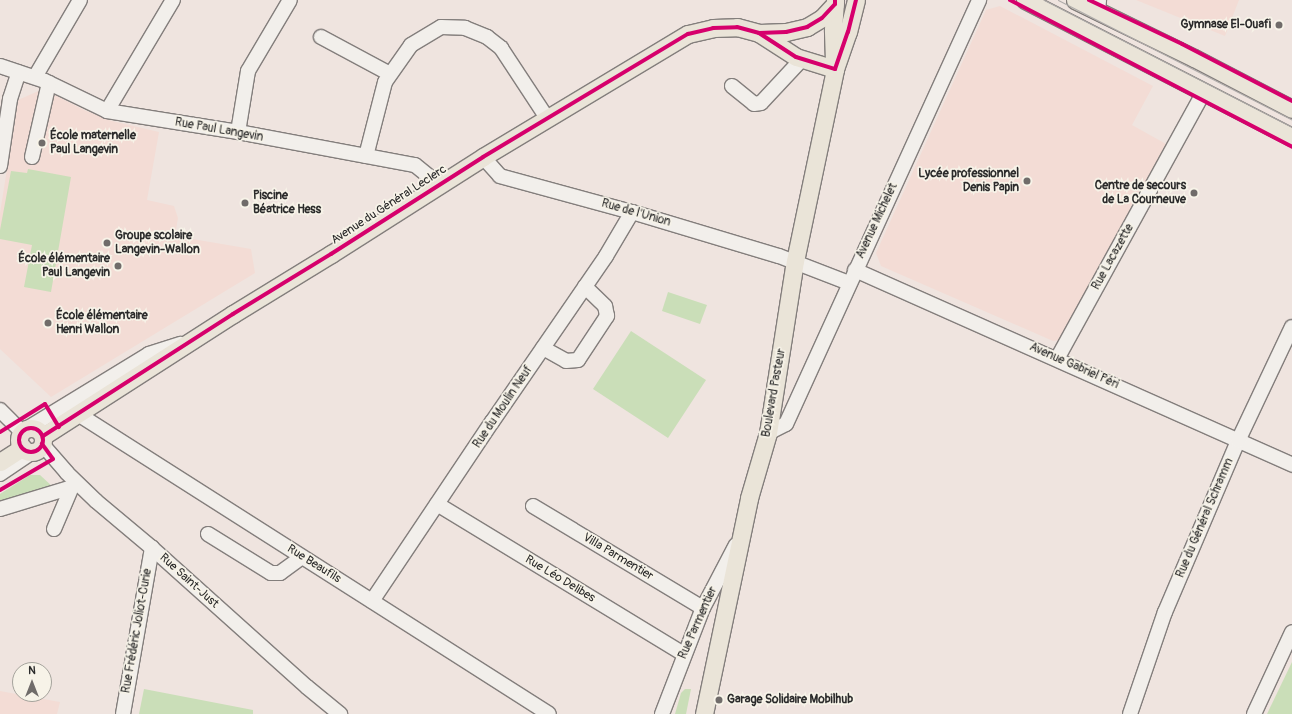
<!DOCTYPE html>
<meta charset="utf-8">
<style>
body{margin:0}
#map{position:relative;width:1292px;height:714px;overflow:hidden;background:#efe4df;font-family:Pangolin,sans-serif}
div>[style]{position:absolute}
[style*='--x']{left:calc(var(--x)*1px);top:calc(var(--y)*1px);width:calc(var(--w)*1px);rotate:calc(var(--a)*1deg)}
.built>*{inset:0;background:#f3dcd5}
.green>*{inset:0;background:#cadeb8}
.roads{filter:drop-shadow(1px 0 #837e7c) drop-shadow(-1px 0 #837e7c) drop-shadow(0 1px #837e7c) drop-shadow(0 -1px #837e7c)}
.minor>*{height:14px;margin:-7px;padding:0 7px;transform-origin:7px;border-radius:7px;background:#f2efeb}
.major>*{height:17px;margin:-8.5px;padding:0 8.5px;transform-origin:8.5px;border-radius:8.5px;background:#eae4d8}
.major>.ring{margin:-8.5px;padding:0;box-sizing:content-box;background:none;border:17px solid #eae4d8;border-radius:50%}
.tram>*{height:1px;margin:-0.5px;padding:0 0.5px;transform-origin:0.5px;border-radius:0.5px;background:#aeaba9}
.cycleway>*{height:4px;margin:-2px;padding:0 2px;transform-origin:2px;border-radius:2px;background:#d6006c}
.cycleway>.ring{margin:-2px;padding:0;box-sizing:content-box;background:none;border:4px solid #d6006c;border-radius:50%}
.dots>*{width:11px;height:11px;translate:-50% -50%;box-sizing:border-box;border:2px solid #f7f3e8;border-radius:50%}
span{translate:-50% -50%;white-space:nowrap;text-align:center;line-height:1.15;-webkit-text-stroke:3.5px #f7f3e8;paint-order:stroke}
.poi-label{font-size:12px;color:#2b2b2b;font-weight:700}
.right{translate:-100% -50%;text-align:right}
.left{translate:0 -50%;text-align:left}
.street-label{font-size:12px;color:#2b2b2b}
.north{position:absolute;left:12px;top:662px;width:40px;height:40px;box-sizing:border-box;background:#f7f3e8;border:1px solid #a5a39c;border-radius:50%;rotate:0deg;font-size:11px;font-weight:700;line-height:16px;text-align:center;color:#2b2b2b}
.north::after{content:'';display:block;margin:auto;width:14px;height:18px;background:#706c6a;clip-path:polygon(50% 0,100% 100%,50% 72%,0 100%)}
</style>
<div id="map">
<div class="built">
<div style="clip-path:polygon(1136px 0,1239px 0,1225px 36px)"></div>
<div style="clip-path:polygon(1000px 6px,1153px 86px,1132px 125px,1166px 144px,1059px 340px,1053px 341px,881px 266px,876px 253px,986px 10px)"></div>
<div style="clip-path:polygon(43px 89px,84px 110px,112px 121px,159px 132px,147px 200px,174px 206px,178px 218px,175px 236px,251px 249px,255px 273px,51px 397px,0 349px,0 213px,18px 100px)"></div>
<div style="clip-path:polygon(0 691px,60px 702px,57px 714px,0 714px)"></div>
</div>
<div class="green">
<div style="clip-path:polygon(28px 169px,71px 177px,51px 292px,24px 287px,32px 245px,0 239px,0 230px,11px 171px,27px 173px)"></div>
<div style="clip-path:polygon(668px 292px,707px 305px,700px 324px,662px 311px)"></div>
<div style="clip-path:polygon(631px 331px,706px 380px,668px 438px,593px 389px)"></div>
<div style="clip-path:polygon(30px 475px,40px 475px,54px 488px,0 506px,0 494px)"></div>
<div style="clip-path:polygon(1292px 662px,1292px 714px,1267px 714px)"></div>
<div style="clip-path:polygon(144px 689px,253px 710px,253px 714px,139px 714px)"></div>
<div style="clip-path:polygon(685px 689px,691px 689px,686px 714px,675px 714px,681px 693px)"></div>
</div>
<div class="roads">
<div class="minor">
<div style="--x:1098;--y:12;--w:12;--a:-85"></div>
<div style="--x:321;--y:37;--w:78;--a:28.2"></div>
<div style="--x:0;--y:66;--w:47;--a:18.4"></div>
<div style="--x:45;--y:81;--w:69;--a:25.8"></div>
<div style="--x:107;--y:111;--w:133;--a:9.1"></div>
<div style="--x:238;--y:132;--w:180;--a:10.6"></div>
<div style="--x:415;--y:165;--w:32;--a:39"></div>
<div style="--x:35;--y:77;--w:89;--a:-59.7"></div>
<div style="--x:732;--y:86;--w:28;--a:39"></div>
<div style="--x:754;--y:104;--w:7;--a:-8"></div>
<div style="--x:761;--y:103;--w:60;--a:-47"></div>
<div style="--x:107;--y:111;--w:129;--a:-59.3"></div>
<div style="--x:238;--y:132;--w:62;--a:-80.7"></div>
<div style="--x:248;--y:71;--w:82;--a:-59.4"></div>
<div style="--x:366;--y:156;--w:76;--a:-75.6"></div>
<div style="--x:385;--y:82;--w:45;--a:-54.9"></div>
<div style="--x:411;--y:45;--w:35;--a:-31"></div>
<div style="--x:441;--y:27;--w:24;--a:2"></div>
<div style="--x:465;--y:28;--w:24;--a:22"></div>
<div style="--x:487;--y:37;--w:18;--a:38"></div>
<div style="--x:501;--y:48;--w:84;--a:56.7"></div>
<div style="--x:32;--y:157;--w:76;--a:-77.1"></div>
<div style="--x:483;--y:157;--w:25;--a:48"></div>
<div style="--x:500;--y:176;--w:137;--a:15.3"></div>
<div style="--x:632;--y:212;--w:153;--a:16.7"></div>
<div style="--x:779;--y:256;--w:75;--a:21.1"></div>
<div style="--x:0;--y:166;--w:68;--a:-81.5"></div>
<div style="--x:10;--y:99;--w:28;--a:-72"></div>
<div style="--x:855;--y:270;--w:479;--a:24"></div>
<div style="--x:543;--y:348;--w:26;--a:29"></div>
<div style="--x:566;--y:361;--w:12;--a:-5"></div>
<div style="--x:578;--y:360;--w:53;--a:-56.6"></div>
<div style="--x:607;--y:316;--w:10;--a:-101"></div>
<div style="--x:605;--y:306;--w:28;--a:-136"></div>
<div style="--x:1057;--y:359;--w:303;--a:-61.2"></div>
<div style="--x:0;--y:410;--w:31;--a:45"></div>
<div style="--x:78;--y:414;--w:558;--a:32.49"></div>
<div style="--x:28;--y:428;--w:142;--a:-31.4"></div>
<div style="--x:149;--y:354;--w:33;--a:-18"></div>
<div style="--x:768;--y:433;--w:20;--a:-27"></div>
<div style="--x:786;--y:424;--w:466;--a:-65.5"></div>
<div style="--x:42;--y:444;--w:38;--a:49"></div>
<div style="--x:67;--y:473;--w:40;--a:44"></div>
<div style="--x:96;--y:501;--w:73;--a:40"></div>
<div style="--x:152;--y:548;--w:208;--a:41.9"></div>
<div style="--x:307;--y:687;--w:43;--a:39.3"></div>
<div style="--x:0;--y:474;--w:41;--a:-34.1"></div>
<div style="--x:437;--y:504;--w:289;--a:31.3"></div>
<div style="--x:533;--y:506;--w:198;--a:31"></div>
<div style="--x:0;--y:509;--w:75;--a:-17"></div>
<div style="--x:54;--y:529;--w:51;--a:-66.9"></div>
<div style="--x:208;--y:534;--w:74;--a:31.8"></div>
<div style="--x:271;--y:573;--w:9;--a:0"></div>
<div style="--x:280;--y:573;--w:27;--a:-36"></div>
<div style="--x:372;--y:601;--w:216;--a:-56.2"></div>
<div style="--x:492;--y:422;--w:201;--a:-55.5"></div>
<div style="--x:606;--y:256;--w:51;--a:-59.4"></div>
<div style="--x:123;--y:714;--w:169;--a:-80.1"></div>
<div style="--x:662;--y:714;--w:114;--a:-68.9"></div>
<div style="--x:703;--y:608;--w:71;--a:-62.4"></div>
<div style="--x:1130;--y:714;--w:108;--a:-71.1"></div>
<div style="--x:1165;--y:612;--w:186;--a:-66.9"></div>
<div style="--x:1238;--y:441;--w:126;--a:-64.7"></div>
<div style="--x:1254;--y:714;--w:90;--a:-65.1"></div>
</div>
<div class="major">
<div style="--x:1025;--y:0;--w:300;--a:27.2"></div>
<div style="--x:1075;--y:0;--w:132;--a:26"></div>
<div style="--x:1194;--y:58;--w:110;--a:27.5"></div>
<div style="--x:759;--y:33;--w:44;--a:33"></div>
<div style="--x:796;--y:57;--w:41;--a:17.1"></div>
<div style="--x:834;--y:61;--w:31;--a:-92"></div>
<div style="--x:833;--y:30;--w:30;--a:-86"></div>
<div class="ring" style="left:19px;top:428px;width:7px;height:7px"></div>
<div style="--x:43;--y:436;--w:226;--a:-32.7"></div>
<div style="--x:233;--y:314;--w:115;--a:-31.5"></div>
<div style="--x:331;--y:254;--w:180;--a:-32.5"></div>
<div style="--x:483;--y:157;--w:239;--a:-31"></div>
<div style="--x:688;--y:34;--w:26;--a:-13"></div>
<div style="--x:713;--y:28;--w:24;--a:-2"></div>
<div style="--x:737;--y:27;--w:23;--a:15"></div>
<div style="--x:759;--y:33;--w:27;--a:-2"></div>
<div style="--x:786;--y:32;--w:22;--a:-13"></div>
<div style="--x:807;--y:27;--w:17;--a:-31"></div>
<div style="--x:822;--y:18;--w:19;--a:-47"></div>
<div style="--x:0;--y:462;--w:27;--a:-33"></div>
<div style="--x:704;--y:714;--w:221;--a:-78.2"></div>
<div style="--x:749;--y:498;--w:68;--a:-73.7"></div>
<div style="--x:768;--y:433;--w:174;--a:-81.1"></div>
<div style="--x:795;--y:261;--w:196;--a:-78.2"></div>
<div style="--x:835;--y:69;--w:39;--a:-71"></div>
<div style="--x:848;--y:32;--w:33;--a:-76"></div>
</div>
</div>
<div class="tram">
<div style="--x:1044;--y:0;--w:279;--a:27.1"></div>
<div style="--x:1058;--y:0;--w:263;--a:27.1"></div>
</div>
<div class="cycleway">
<div style="--x:1010;--y:0;--w:318;--a:27.5"></div>
<div style="--x:1089;--y:0;--w:103;--a:25.3"></div>
<div style="--x:1182;--y:44;--w:124;--a:27.4"></div>
<div style="--x:759;--y:33;--w:44;--a:33"></div>
<div style="--x:796;--y:57;--w:41;--a:17.1"></div>
<div style="--x:835;--y:69;--w:39;--a:-71"></div>
<div style="--x:848;--y:32;--w:33;--a:-76"></div>
<div class="ring" style="left:19px;top:428px;width:20px;height:20px"></div>
<div style="--x:0;--y:432;--w:53;--a:-31.9"></div>
<div style="--x:45;--y:404;--w:27;--a:59"></div>
<div style="--x:43;--y:436;--w:226;--a:-32.7"></div>
<div style="--x:233;--y:314;--w:115;--a:-31.5"></div>
<div style="--x:331;--y:254;--w:180;--a:-32.5"></div>
<div style="--x:483;--y:157;--w:239;--a:-31"></div>
<div style="--x:688;--y:34;--w:26;--a:-13"></div>
<div style="--x:713;--y:28;--w:24;--a:-2"></div>
<div style="--x:737;--y:27;--w:23;--a:15"></div>
<div style="--x:759;--y:33;--w:27;--a:-2"></div>
<div style="--x:786;--y:32;--w:22;--a:-13"></div>
<div style="--x:807;--y:27;--w:17;--a:-31"></div>
<div style="--x:822;--y:18;--w:19;--a:-47"></div>
<div style="--x:835;--y:4;--w:4;--a:-90"></div>
<div style="--x:0;--y:490;--w:61;--a:-30.3"></div>
<div style="--x:53;--y:459;--w:19;--a:-126"></div>
</div>
<div class="dots">
<div style="left:1279px;top:25px;background:#706c6a"></div>
<div style="left:42px;top:143px;background:#706c6a"></div>
<div style="left:1027px;top:181px;background:#706c6a"></div>
<div style="left:1194px;top:193px;background:#706c6a"></div>
<div style="left:245px;top:203px;background:#706c6a"></div>
<div style="left:107px;top:243px;background:#706c6a"></div>
<div style="left:118px;top:266px;background:#706c6a"></div>
<div style="left:48px;top:323px;background:#706c6a"></div>
<div style="left:719px;top:700px;background:#706c6a"></div>
</div>
<div class="poi-label">
<span class="right" style="left:1271px;top:25px">Gymnase El-Ouafi</span>
<span class="left" style="left:50px;top:143px">École maternelle<br>Paul Langevin</span>
<span class="right" style="left:1019px;top:181px">Lycée professionnel<br>Denis Papin</span>
<span class="right" style="left:1186px;top:193px">Centre de secours<br>de La Courneuve</span>
<span class="left" style="left:253px;top:203px">Piscine<br>Béatrice Hess</span>
<span class="left" style="left:115px;top:243px">Groupe scolaire<br>Langevin-Wallon</span>
<span class="right" style="left:110px;top:266px">École élémentaire<br>Paul Langevin</span>
<span class="left" style="left:56px;top:323px">École élémentaire<br>Henri Wallon</span>
<span class="left" style="left:727px;top:700px">Garage Solidaire Mobilhub</span>
</div>
<div class="street-label">
<span style="left:219px;top:130px;rotate:10deg">Rue Paul Langevin</span>
<span style="left:389px;top:205px;rotate:-33deg">Avenue du Général Leclerc</span>
<span style="left:636px;top:213px;rotate:16deg">Rue de l'Union</span>
<span style="left:877px;top:221px;rotate:-65deg">Avenue Michelet</span>
<span style="left:1113px;top:257px;rotate:-61deg">Rue Lacazette</span>
<span style="left:1074px;top:366px;rotate:24deg">Avenue Gabriel Péri</span>
<span style="left:774px;top:393px;rotate:-80deg">Boulevard Pasteur</span>
<span style="left:503px;top:407px;rotate:-56deg">Rue du Moulin Neuf</span>
<span style="left:1205px;top:518px;rotate:-67deg">Rue du Général Schramm</span>
<span style="left:618px;top:557px;rotate:31deg">Villa Parmentier</span>
<span style="left:314px;top:564px;rotate:32deg">Rue Beaufils</span>
<span style="left:560px;top:579px;rotate:31deg">Rue Léo Delibes</span>
<span style="left:189px;top:581px;rotate:42deg">Rue Saint-Just</span>
<span style="left:698px;top:623px;rotate:-66deg">Rue Parmentier</span>
<span style="left:137px;top:631px;rotate:-80deg">Rue Frédéric Joliot-Curie</span>
</div>
<div class="north">N</div>
</div>
